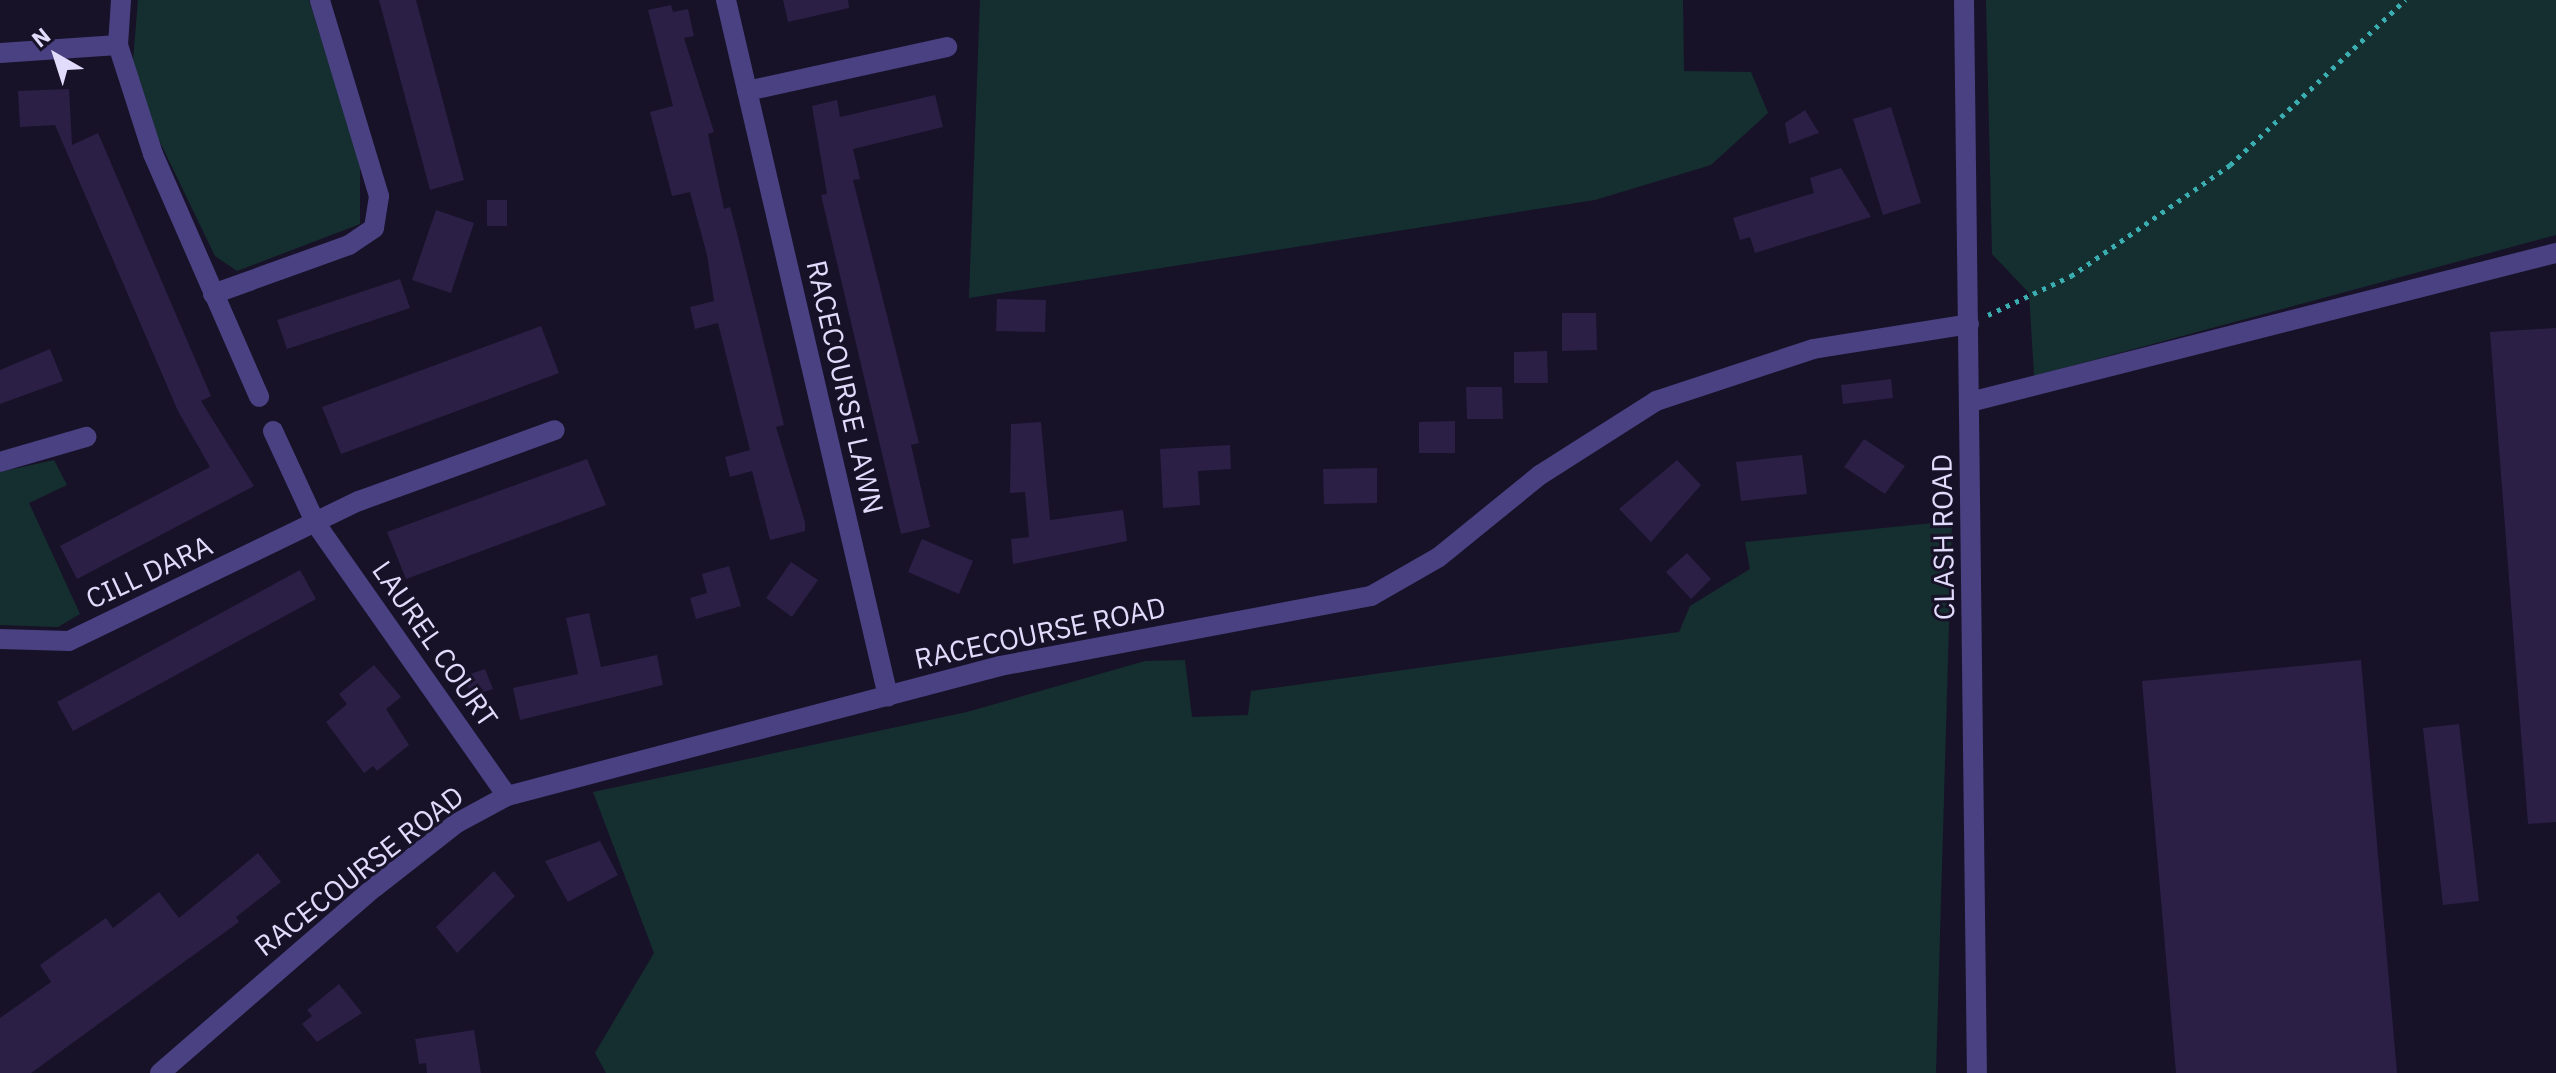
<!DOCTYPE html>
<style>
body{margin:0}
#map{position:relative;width:2556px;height:1073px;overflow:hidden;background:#171227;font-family:"IBM Plex Sans",sans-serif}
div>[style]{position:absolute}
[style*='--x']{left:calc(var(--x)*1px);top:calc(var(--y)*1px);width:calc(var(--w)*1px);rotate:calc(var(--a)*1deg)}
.green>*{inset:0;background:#152f30}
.building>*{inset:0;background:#2b1f46}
.path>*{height:5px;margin-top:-2.5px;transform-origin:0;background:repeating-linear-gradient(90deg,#3aaeb1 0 4px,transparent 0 10px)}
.minor>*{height:20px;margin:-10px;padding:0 10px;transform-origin:10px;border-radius:10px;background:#494182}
span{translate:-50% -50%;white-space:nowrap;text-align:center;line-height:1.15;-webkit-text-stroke:6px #171227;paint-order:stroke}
.street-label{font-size:28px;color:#e1dbfc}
.north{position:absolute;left:16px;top:16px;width:80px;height:80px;-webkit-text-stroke:6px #171227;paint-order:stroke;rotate:321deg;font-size:22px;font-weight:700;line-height:32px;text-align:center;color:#e1dbfc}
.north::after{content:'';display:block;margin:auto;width:28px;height:36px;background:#e1dbfc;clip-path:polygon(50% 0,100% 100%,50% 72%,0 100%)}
</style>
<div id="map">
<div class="green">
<div style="clip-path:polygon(138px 0,309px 0,360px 164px,360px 224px,237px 271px,215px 256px,158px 138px,133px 61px)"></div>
<div style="clip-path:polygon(980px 0,1683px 0,1684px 71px,1751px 72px,1768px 113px,1711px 165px,1595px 200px,969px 298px)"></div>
<div style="clip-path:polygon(1986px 0,2556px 0,2556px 235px,2034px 376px,2029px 293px,1992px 254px)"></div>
<div style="clip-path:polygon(54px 460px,67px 485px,29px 503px,80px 614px,58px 627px,0 625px,0 472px)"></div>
<div style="clip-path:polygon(1952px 521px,1936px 1073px,606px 1073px,595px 1053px,654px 953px,593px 792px,967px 712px,1145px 661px,1185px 660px,1192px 717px,1248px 715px,1251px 691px,1679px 632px,1690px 606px,1750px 569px,1745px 542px)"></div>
</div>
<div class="building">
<div style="clip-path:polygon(379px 0,416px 0,464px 180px,430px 190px)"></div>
<div style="clip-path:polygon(783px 0,848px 0,849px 8px,788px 22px)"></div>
<div style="clip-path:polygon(671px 5px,673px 12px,688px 9px,694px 36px,684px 38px,714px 132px,708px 134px,724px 209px,730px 207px,737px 233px,784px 425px,776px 427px,805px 522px,805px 531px,770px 540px,752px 471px,730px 477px,725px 457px,750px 450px,718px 323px,695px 329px,690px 307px,714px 301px,707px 255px,690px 192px,672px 196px,650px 112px,673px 106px,648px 10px)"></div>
<div style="clip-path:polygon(69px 89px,72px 145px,98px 133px,211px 396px,201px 401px,254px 486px,77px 579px,60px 546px,210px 467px,178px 411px,55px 125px,20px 127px,18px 91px)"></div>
<div style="clip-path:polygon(935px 95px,943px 127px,853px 149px,860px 179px,853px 180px,919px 443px,911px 445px,930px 527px,901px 534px,821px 195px,827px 194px,812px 106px,837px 100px,840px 117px)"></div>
<div style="clip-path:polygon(1891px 107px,1921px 203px,1883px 215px,1853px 119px)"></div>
<div style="clip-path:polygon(1805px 110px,1819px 133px,1789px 144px,1785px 123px)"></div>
<div style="clip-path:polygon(1841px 168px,1871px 217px,1755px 253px,1750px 237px,1740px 240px,1733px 218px,1814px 193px,1810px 178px)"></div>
<div style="clip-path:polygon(487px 200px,507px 200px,507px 226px,487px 226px)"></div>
<div style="clip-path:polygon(436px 210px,474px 223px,451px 293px,412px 280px)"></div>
<div style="clip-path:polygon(400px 279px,410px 308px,287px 349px,277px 320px)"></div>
<div style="clip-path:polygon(997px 299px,1046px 300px,1045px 332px,996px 331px)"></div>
<div style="clip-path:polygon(1562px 313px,1596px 313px,1597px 350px,1562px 351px)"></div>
<div style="clip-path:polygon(541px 326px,559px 373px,341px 454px,322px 407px)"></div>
<div style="clip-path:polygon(2556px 328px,2556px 822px,2528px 824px,2490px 332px)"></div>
<div style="clip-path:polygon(50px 349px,63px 381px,0 404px,0 370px)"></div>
<div style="clip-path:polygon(1547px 351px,1548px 383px,1514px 383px,1514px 352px)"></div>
<div style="clip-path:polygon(1891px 379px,1893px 398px,1843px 404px,1841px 385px)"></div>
<div style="clip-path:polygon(1466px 387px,1502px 387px,1503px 419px,1467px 419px)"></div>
<div style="clip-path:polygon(1455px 421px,1455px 453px,1419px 453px,1419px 422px)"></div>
<div style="clip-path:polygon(1041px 422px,1050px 520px,1123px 510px,1127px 541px,1013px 564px,1011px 539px,1029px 537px,1025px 492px,1010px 493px,1011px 424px)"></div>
<div style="clip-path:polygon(1864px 439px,1905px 466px,1885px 494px,1844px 467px)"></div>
<div style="clip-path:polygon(1230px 445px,1231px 469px,1198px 471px,1200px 505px,1163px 508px,1160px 449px)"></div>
<div style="clip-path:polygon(1802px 455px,1807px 494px,1741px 501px,1736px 462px)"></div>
<div style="clip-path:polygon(587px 459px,606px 505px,406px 579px,387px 532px)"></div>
<div style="clip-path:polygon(1677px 460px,1701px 485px,1651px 542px,1619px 509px)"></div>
<div style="clip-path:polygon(1377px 468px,1377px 503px,1324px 504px,1323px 469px)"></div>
<div style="clip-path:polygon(922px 539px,973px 561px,959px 594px,908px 572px)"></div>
<div style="clip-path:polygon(1687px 553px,1711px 579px,1691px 599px,1666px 572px)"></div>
<div style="clip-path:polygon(791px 562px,818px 580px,792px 617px,766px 598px)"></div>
<div style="clip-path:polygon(729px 566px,741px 606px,696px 619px,690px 598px,707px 593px,702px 574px)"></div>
<div style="clip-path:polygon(300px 570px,316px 599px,73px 731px,57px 702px)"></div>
<div style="clip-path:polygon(589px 613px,601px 667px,657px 655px,663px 685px,520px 720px,513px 688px,578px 674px,566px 618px)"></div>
<div style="clip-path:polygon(2361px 660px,2397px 1073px,2176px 1073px,2142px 681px)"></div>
<div style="clip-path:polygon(374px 665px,401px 697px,386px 709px,409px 745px,377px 771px,373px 766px,364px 773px,326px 722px,347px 704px,339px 694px)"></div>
<div style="clip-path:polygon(485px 669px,493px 689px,471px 696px,464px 676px)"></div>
<div style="clip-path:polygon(2459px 724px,2479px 901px,2443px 905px,2423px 728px)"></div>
<div style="clip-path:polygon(600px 841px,618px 875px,568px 902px,545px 861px)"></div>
<div style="clip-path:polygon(258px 853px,281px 882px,236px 917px,239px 922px,31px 1073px,0 1073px,0 1018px,51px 982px,40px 965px,106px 918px,113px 928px,159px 892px,179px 918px)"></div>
<div style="clip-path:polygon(494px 871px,515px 896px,457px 953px,436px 927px)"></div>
<div style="clip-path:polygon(339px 984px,362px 1013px,317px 1042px,302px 1024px,312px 1016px,307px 1010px)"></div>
<div style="clip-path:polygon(474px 1030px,481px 1073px,427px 1073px,426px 1063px,419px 1064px,415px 1039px)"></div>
</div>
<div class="path">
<div style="--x:1988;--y:315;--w:92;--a:-25.2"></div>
<div style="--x:2071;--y:276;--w:194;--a:-34.9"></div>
<div style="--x:2230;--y:165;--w:241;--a:-43.3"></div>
</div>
<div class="minor">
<div style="--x:121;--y:0;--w:45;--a:93.8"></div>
<div style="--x:118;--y:45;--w:114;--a:72.2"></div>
<div style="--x:153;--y:154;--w:265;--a:66.4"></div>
<div style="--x:726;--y:0;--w:715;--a:76.9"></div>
<div style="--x:1964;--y:0;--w:1073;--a:89.31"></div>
<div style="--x:0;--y:53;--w:118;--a:-3.9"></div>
<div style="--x:747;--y:91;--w:205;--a:-12.4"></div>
<div style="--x:213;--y:294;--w:145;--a:-19.8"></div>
<div style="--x:349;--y:245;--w:30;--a:-34"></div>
<div style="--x:374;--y:228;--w:32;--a:-81"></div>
<div style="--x:379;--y:196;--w:205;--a:-106.8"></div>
<div style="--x:1970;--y:402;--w:605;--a:-14.27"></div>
<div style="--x:273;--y:431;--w:102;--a:65.2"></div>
<div style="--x:316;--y:524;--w:332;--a:54.9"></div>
<div style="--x:0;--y:462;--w:90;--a:-16.2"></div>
<div style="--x:0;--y:639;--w:69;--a:1.7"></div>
<div style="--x:69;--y:641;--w:322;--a:-25.8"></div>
<div style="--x:359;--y:501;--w:208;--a:-19.9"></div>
<div style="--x:160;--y:1073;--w:284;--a:-40.9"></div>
<div style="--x:375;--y:887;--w:104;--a:-38"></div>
<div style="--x:457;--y:823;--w:57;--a:-28.4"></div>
<div style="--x:507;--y:796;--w:510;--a:-14.77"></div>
<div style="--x:1000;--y:666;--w:378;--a:-10.7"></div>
<div style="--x:1371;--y:596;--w:78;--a:-29.8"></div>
<div style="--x:1439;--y:557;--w:130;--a:-39.1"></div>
<div style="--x:1540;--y:475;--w:138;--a:-32.5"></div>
<div style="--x:1656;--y:401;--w:165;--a:-18.3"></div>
<div style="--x:1813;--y:349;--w:158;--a:-9.1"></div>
</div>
<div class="street-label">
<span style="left:845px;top:387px;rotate:77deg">RACECOURSE LAWN</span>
<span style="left:1943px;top:537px;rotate:-91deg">CLASH ROAD</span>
<span style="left:149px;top:572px;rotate:-25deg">CILL DARA</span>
<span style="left:1040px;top:633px;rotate:-12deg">RACECOURSE ROAD</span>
<span style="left:435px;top:644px;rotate:55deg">LAUREL COURT</span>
<span style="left:359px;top:871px;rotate:-38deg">RACECOURSE ROAD</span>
</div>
<div class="north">N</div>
</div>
